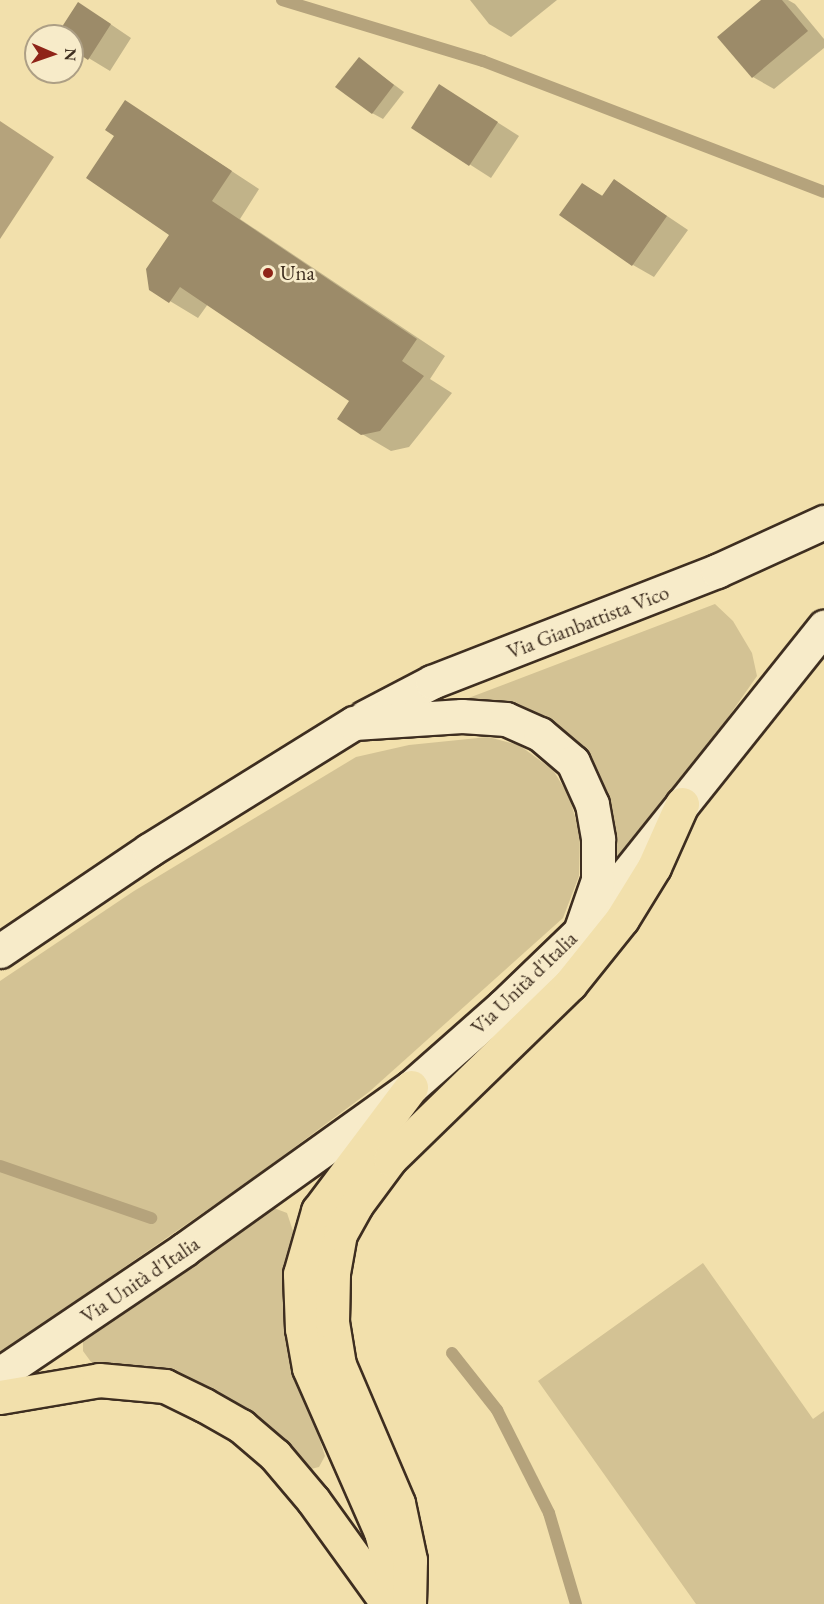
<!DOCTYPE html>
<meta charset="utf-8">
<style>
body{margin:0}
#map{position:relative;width:824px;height:1604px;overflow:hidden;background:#f2e0ac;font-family:"EB Garamond",serif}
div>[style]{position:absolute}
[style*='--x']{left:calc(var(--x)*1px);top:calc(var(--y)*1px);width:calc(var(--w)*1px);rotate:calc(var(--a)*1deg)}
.green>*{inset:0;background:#d3c294}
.water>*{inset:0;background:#b5a37c}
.shadow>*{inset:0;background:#0003}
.stream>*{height:12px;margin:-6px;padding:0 6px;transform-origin:6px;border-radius:6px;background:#b5a37c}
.building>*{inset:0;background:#9c8b69}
.roads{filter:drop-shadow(2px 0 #3e2e20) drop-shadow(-2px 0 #3e2e20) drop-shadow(0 2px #3e2e20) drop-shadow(0 -2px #3e2e20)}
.secondary>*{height:33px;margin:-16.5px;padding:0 16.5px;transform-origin:16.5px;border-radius:16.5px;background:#f7ebc9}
.motorway>*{height:33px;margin:-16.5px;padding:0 16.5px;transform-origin:16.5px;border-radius:16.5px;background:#f2e0ac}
.dots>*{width:16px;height:16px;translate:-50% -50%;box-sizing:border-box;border:3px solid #f7ebc9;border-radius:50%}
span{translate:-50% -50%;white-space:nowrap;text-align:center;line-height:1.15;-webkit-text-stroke:5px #f7ebc9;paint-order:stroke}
.poi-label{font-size:21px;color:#3e2e20}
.left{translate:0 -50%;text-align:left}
.street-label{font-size:21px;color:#3e2e20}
.north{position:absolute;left:24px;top:24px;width:60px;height:60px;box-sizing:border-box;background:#f7ebc9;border:2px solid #ad9f85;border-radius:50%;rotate:92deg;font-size:16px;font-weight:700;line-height:24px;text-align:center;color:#3e2e20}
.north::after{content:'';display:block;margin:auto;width:21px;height:27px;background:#8f2418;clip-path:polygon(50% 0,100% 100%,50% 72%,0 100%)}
</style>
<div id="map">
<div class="green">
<div style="clip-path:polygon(715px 604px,733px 621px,752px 653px,757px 676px,603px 896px,594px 781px,571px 736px,548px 718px,525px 708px,458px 702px)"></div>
<div style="clip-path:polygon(488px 737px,519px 745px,553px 770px,569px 796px,580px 834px,579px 876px,563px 918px,369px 1092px,249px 1181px,0 1353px,0 981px,134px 891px,356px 757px,409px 745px)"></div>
<div style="clip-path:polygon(266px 1205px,287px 1213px,295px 1237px,297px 1370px,325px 1456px,319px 1467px,307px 1470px,94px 1366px,83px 1351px,83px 1332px)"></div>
<div style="clip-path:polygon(703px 1263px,813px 1419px,824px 1411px,824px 1604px,696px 1604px,538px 1381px)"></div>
</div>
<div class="water">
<div style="clip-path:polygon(0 121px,54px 157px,0 239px)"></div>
</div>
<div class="shadow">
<div style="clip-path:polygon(470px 0,557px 0,511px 37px,489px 24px)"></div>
<div style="clip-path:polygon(763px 0,788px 0,795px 4px,824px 39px,824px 48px,774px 89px,753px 77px)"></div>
<div style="clip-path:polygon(100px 17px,131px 38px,110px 71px,72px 48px,72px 36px,58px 36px)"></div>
<div style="clip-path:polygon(362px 61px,404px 92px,383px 119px,372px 113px)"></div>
<div style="clip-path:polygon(440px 86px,519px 136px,491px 178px,413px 128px)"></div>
<div style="clip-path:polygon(126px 102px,259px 189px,240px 219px,445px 356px,430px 379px,452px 393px,409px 447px,391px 451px,362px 434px,351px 400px,208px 304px,198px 318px,150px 289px,171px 234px,116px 136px)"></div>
<div style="clip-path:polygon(615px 181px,688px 230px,654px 277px,633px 265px,583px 185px,603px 196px)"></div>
</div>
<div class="stream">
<div style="--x:282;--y:0;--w:210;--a:16.9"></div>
<div style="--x:483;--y:61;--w:365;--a:21"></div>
<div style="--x:0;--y:1166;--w:160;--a:19"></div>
<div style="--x:452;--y:1353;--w:73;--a:51.7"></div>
<div style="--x:497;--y:1410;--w:115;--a:63.2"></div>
<div style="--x:549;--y:1513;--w:95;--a:73.5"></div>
</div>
<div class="building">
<div style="clip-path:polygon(761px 0,782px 0,808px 31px,752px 78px,717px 37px)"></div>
<div style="clip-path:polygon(78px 2px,111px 24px,88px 60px,72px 49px,72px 36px,56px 36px)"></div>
<div style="clip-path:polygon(359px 57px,394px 85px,372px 114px,335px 87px)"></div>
<div style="clip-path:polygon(439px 84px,498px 122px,469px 166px,411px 128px)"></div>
<div style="clip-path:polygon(125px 100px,232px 171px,212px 201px,417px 339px,402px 361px,424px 376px,380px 431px,361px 435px,337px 419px,349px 401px,180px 287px,169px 303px,149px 290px,146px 269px,169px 235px,86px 178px,114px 136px,105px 130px)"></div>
<div style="clip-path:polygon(614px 179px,667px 216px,632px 266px,559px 215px,582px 183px,602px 196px)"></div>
</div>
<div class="roads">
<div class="secondary">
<div style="--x:365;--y:717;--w:76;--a:-27.6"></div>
<div style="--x:432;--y:682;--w:306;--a:-21.3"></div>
<div style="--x:717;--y:571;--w:118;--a:-24.6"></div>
<div style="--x:594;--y:915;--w:369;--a:-51.4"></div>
<div style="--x:0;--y:951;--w:180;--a:-34.1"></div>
<div style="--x:149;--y:850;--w:241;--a:-31.8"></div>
<div style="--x:354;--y:723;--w:108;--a:-3.7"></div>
<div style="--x:462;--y:716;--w:44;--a:3.9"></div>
<div style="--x:506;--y:719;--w:37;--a:24"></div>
<div style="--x:540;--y:734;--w:43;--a:40.3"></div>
<div style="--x:573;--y:762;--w:46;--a:65.7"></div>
<div style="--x:592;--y:804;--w:36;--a:80"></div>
<div style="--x:598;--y:839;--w:41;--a:90"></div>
<div style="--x:598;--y:880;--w:55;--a:109.1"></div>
<div style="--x:580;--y:932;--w:107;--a:136.1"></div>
<div style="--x:503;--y:1006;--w:123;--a:138.6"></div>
<div style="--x:411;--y:1087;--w:278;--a:144.4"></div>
<div style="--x:185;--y:1249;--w:223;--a:146"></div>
</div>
<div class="motorway">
<div style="--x:0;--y:1397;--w:100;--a:-9.7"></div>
<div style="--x:99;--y:1380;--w:66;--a:5.2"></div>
<div style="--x:165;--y:1386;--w:43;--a:26"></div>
<div style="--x:204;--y:1405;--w:43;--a:29.6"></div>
<div style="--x:241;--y:1426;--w:45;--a:40.5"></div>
<div style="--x:275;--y:1455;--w:59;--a:49.8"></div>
<div style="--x:313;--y:1500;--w:128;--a:54.2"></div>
<div style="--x:392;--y:1573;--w:42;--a:-105"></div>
<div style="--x:381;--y:1532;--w:179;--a:-113.7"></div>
<div style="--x:309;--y:1368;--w:40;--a:-100"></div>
<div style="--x:302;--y:1329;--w:55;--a:-92.1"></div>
<div style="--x:300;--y:1274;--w:66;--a:-74.1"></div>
<div style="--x:318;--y:1211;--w:155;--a:-53.1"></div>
<div style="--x:409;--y:1604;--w:44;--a:-88.7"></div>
<div style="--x:410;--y:1560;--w:58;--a:-101.9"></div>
<div style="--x:398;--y:1503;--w:150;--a:-113.1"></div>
<div style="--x:339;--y:1365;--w:44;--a:-99.2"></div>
<div style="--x:332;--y:1322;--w:49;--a:-88.8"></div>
<div style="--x:333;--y:1273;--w:40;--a:-80"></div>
<div style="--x:340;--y:1234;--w:33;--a:-61"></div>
<div style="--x:356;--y:1205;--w:57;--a:-53.5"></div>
<div style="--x:390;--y:1159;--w:251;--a:-44.2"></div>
<div style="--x:570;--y:984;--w:83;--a:-51.3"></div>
<div style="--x:622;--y:919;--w:61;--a:-58.4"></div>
<div style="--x:654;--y:867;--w:69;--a:-66"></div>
</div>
</div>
<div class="dots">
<div style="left:268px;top:273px;background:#8f2418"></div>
</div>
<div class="poi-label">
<span class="left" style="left:280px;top:273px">Una</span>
</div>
<div class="street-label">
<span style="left:588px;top:622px;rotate:-21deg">Via Gianbattista Vico</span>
<span style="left:524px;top:983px;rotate:-44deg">Via Unità d'Italia</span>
<span style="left:140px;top:1280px;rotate:-34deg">Via Unità d'Italia</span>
</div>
<div class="north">N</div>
</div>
